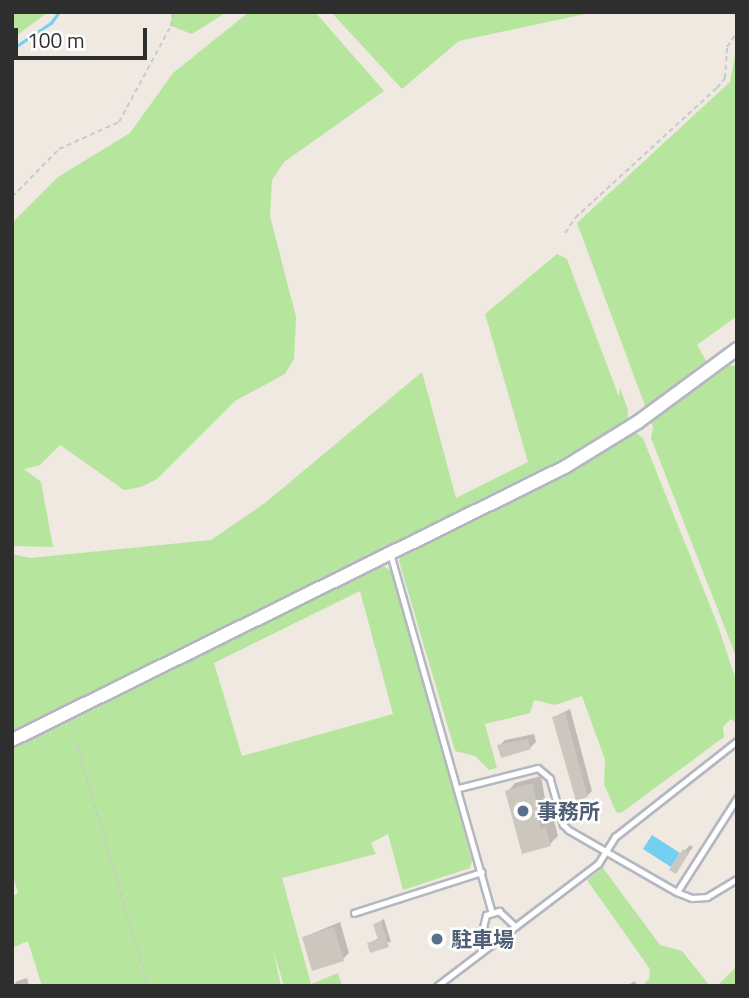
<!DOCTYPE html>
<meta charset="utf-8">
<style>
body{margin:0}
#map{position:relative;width:749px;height:998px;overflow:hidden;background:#efe9e1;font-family:"Titillium Web","Noto Sans JP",sans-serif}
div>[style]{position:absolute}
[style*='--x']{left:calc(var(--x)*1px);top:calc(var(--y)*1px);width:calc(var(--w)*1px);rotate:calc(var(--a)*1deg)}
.green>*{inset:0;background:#b6e59e}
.water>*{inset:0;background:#75cff0}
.shadow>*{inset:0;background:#0003}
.stream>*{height:2.5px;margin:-1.25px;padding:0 1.25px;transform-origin:1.25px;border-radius:1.25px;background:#75cff0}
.building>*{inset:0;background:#cbc7bf}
.path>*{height:2px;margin-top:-1px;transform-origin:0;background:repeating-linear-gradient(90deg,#c9c9c9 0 5px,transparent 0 8.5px)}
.roads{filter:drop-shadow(2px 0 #b4b7c1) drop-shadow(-2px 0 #b4b7c1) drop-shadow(0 2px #b4b7c1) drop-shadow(0 -2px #b4b7c1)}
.lane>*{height:4.5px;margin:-2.25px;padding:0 2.25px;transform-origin:2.25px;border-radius:2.25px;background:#fff}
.secondary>*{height:12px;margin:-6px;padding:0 6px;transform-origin:6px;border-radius:6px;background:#fff}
.dots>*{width:19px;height:19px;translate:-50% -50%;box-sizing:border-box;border:4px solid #fff;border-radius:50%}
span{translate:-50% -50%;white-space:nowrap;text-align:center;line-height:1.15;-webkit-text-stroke:5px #fff;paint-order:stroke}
.service-label{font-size:21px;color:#4e5e75;font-weight:700}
.left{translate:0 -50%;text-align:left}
.frame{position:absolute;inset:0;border:14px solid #2e2e2e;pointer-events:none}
.scale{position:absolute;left:14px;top:28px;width:133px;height:32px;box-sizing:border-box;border:4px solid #2e2e2e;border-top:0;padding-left:9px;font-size:21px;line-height:24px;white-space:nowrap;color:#2e2e2e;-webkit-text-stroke:5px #fff;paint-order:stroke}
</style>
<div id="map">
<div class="green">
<div style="clip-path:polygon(12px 12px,48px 12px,12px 39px)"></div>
<div style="clip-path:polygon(172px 12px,227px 12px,192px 34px,171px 26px)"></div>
<div style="clip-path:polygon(249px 12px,315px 12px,384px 91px,284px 162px,272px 180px,270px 216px,296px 317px,294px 359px,285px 374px,235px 401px,157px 479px,141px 487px,124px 490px,60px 445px,40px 465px,24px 469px,41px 482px,53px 547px,12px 546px,12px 223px,58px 177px,130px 133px,173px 73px)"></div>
<div style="clip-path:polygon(331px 12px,594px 12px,459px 41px,402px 89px)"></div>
<div style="clip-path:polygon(737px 45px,737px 316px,697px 345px,708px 364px,737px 366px,737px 659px,651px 438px,653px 427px,577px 223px,730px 82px)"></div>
<div style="clip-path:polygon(557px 254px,567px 259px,619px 397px,620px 388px,628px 410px,628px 421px,566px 461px,12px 735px,12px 554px,30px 558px,211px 540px,265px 503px,422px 372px,456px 498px,528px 462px,485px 314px)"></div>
<div style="clip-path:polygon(633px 431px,643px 438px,717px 623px,737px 683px,737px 723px,731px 719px,723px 727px,724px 737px,621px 813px,616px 812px,604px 784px,605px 760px,582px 696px,555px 705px,534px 700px,530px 713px,485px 724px,497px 768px,489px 770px,475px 756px,455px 751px,399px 561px,404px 551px)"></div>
<div style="clip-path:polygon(evenodd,380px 564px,393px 572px,472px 861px,470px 868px,403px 890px,388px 834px,371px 843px,376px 854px,282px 878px,311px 984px,338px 973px,342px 986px,284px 986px,273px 950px,281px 986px,42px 986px,28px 941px,12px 948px,12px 896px,18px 893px,12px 873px,12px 745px,380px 564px,360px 591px,393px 714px,242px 756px,214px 663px,360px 591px)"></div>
<div style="clip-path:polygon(603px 868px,660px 945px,682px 951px,710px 986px,642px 986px,649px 979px,650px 969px,587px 880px)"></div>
<div style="clip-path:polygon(737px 966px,737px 986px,717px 986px)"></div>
</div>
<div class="water">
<div style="clip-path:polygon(652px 835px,680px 853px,671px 867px,643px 849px)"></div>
</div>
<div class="shadow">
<div style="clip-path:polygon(570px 709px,592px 791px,587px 796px,554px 717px)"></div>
<div style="clip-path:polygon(534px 734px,536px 742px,530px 748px,499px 746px,505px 740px)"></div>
<div style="clip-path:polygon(541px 776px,549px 822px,554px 820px,558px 836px,550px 844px,507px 792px,515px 783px)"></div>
<div style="clip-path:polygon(690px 845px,693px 847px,675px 872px,684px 851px)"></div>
<div style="clip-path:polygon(384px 919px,391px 942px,369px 943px,379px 938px,375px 924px)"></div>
<div style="clip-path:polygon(340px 922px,349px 953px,343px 959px,304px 937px)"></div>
<div style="clip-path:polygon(27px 978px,29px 986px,13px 986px,17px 981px)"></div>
<div style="clip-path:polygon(635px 981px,637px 986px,626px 986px)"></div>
</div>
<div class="stream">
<div style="--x:12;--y:49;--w:47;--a:-33.7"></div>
<div style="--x:51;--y:23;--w:14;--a:-54"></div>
</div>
<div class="building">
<div style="clip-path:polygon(565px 713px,588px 797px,576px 801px,552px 717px)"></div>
<div style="clip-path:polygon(528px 739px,531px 749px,501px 758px,497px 745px)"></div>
<div style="clip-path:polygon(533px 783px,541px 829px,546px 827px,551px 846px,522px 854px,505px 791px)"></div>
<div style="clip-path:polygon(683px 849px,689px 853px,676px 874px,669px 870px)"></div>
<div style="clip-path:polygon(381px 921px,389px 947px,370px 953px,367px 943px,378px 940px,373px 924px)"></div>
<div style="clip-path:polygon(334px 927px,344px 961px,312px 971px,302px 937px)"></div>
</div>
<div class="path">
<div style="--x:12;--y:197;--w:67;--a:-45.6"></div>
<div style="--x:59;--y:149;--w:66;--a:-24.2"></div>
<div style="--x:119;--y:122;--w:109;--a:-61.6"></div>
<div style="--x:171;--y:26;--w:14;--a:-82"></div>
<div style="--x:565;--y:233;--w:18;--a:-56"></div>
<div style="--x:575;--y:218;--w:193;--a:-42.5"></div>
<div style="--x:717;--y:88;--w:13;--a:-51"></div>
<div style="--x:725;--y:78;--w:31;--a:-86"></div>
<div style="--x:727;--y:47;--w:18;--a:-56"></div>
<div style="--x:77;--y:746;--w:250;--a:73.5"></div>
</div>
<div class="roads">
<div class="lane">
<div style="--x:391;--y:555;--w:371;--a:74.2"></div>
<div style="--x:459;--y:788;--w:81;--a:-14.2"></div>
<div style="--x:538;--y:768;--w:16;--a:40"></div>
<div style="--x:550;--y:778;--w:48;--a:74.2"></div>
<div style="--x:563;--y:824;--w:8;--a:45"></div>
<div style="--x:569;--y:830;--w:125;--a:29.9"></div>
<div style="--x:677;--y:892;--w:16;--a:22"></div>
<div style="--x:692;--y:898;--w:15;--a:-4"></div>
<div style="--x:707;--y:897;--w:35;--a:-31"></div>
<div style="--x:677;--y:892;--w:112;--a:-57.4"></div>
<div style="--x:354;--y:913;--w:134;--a:-17.8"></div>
<div style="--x:493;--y:943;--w:18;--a:-124"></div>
<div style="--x:483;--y:928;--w:13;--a:-77"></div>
<div style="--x:486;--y:915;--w:14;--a:-17"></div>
<div style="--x:499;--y:911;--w:22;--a:43"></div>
<div style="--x:437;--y:986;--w:202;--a:-37.2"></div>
<div style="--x:598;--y:864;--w:32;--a:-58"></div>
<div style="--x:615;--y:837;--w:155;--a:-38.2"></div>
</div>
<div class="secondary">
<div style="--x:12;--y:740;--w:617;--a:-26.27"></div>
<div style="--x:565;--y:467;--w:86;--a:-31.7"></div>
<div style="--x:638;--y:422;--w:123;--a:-36.4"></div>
</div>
</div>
<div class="dots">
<div style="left:523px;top:811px;background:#5c6f8a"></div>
<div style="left:437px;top:939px;background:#5c6f8a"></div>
</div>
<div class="service-label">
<span class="left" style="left:537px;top:811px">事務所</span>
<span class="left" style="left:451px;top:939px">駐車場</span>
</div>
<div class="frame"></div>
<div class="scale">100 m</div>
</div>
